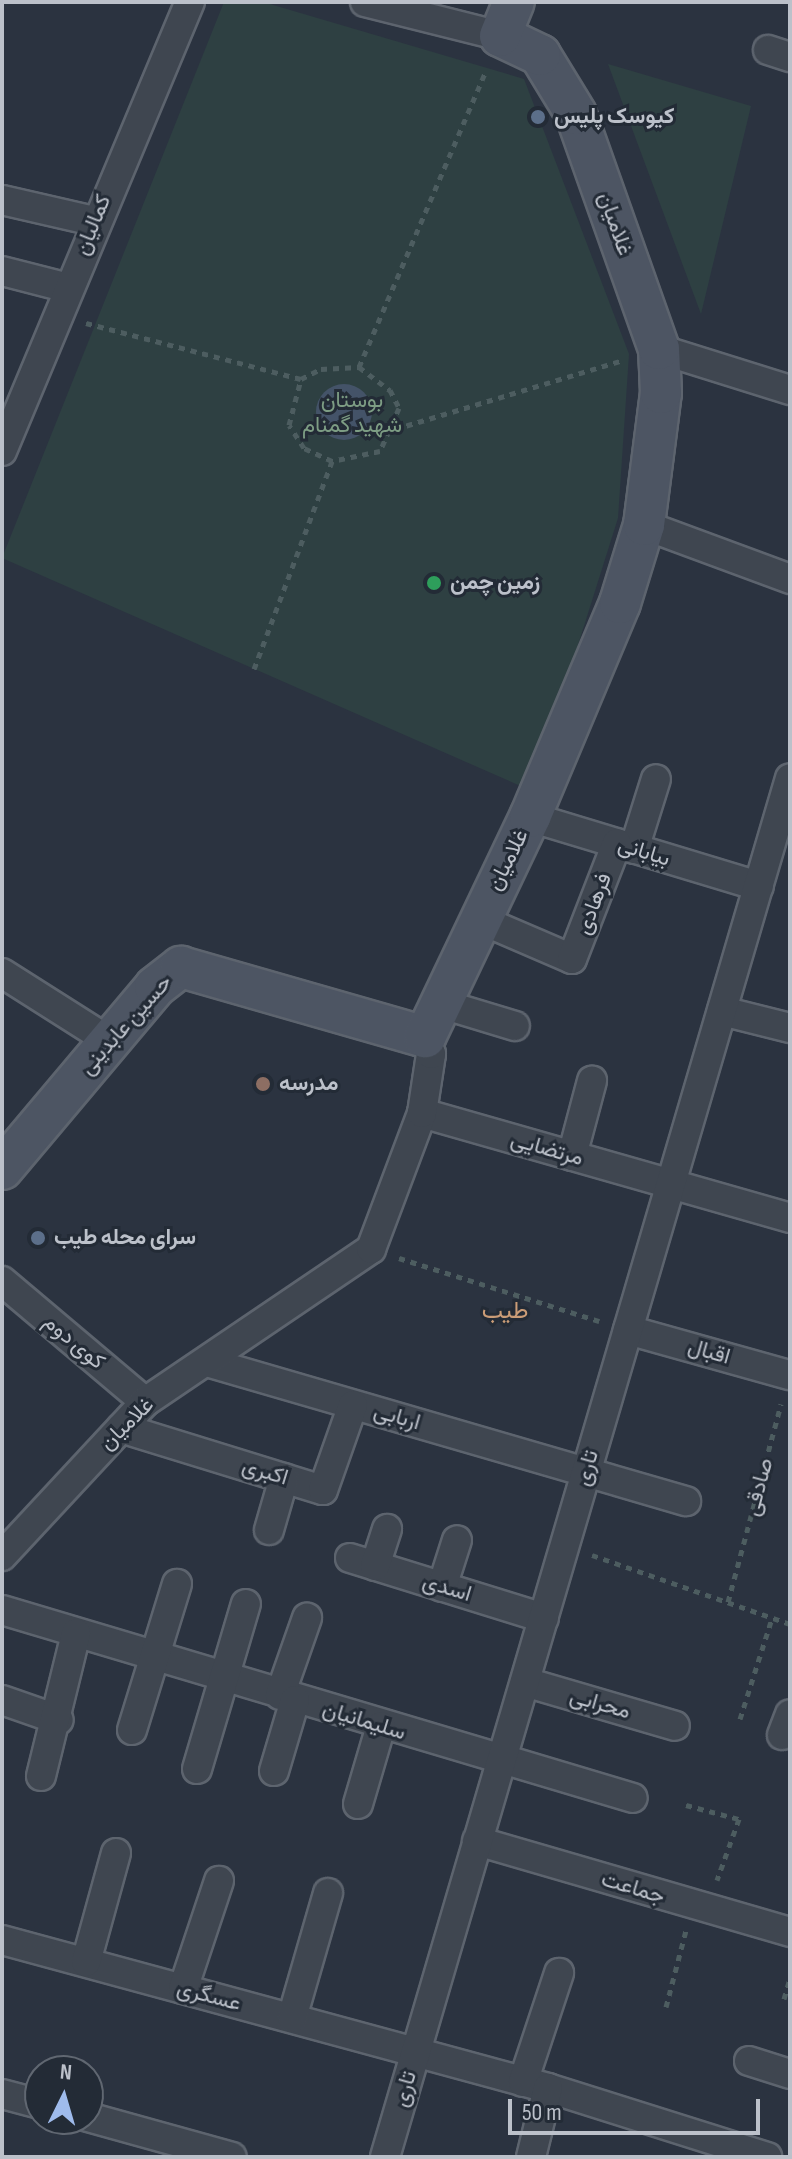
<!DOCTYPE html>
<meta charset="utf-8">
<style>
body{margin:0}
#map{position:relative;width:792px;height:2159px;overflow:hidden;background:#2b3340;font-family:"Sofia Sans Condensed",Vazirmatn,sans-serif}
div>[style]{position:absolute}
[style*='--x']{left:calc(var(--x)*1px);top:calc(var(--y)*1px);width:calc(var(--w)*1px);rotate:calc(var(--a)*1deg)}
.green>*{inset:0;background:#2e4042}
.water>*{inset:0;background:#445368}
.round{border-radius:50%}
.path>*{height:5px;margin-top:-2.5px;transform-origin:0;background:repeating-linear-gradient(90deg,#4d5d60 0 6px,transparent 0 12px)}
.roads{filter:drop-shadow(2px 0 #5d646e) drop-shadow(-2px 0 #5d646e) drop-shadow(0 2px #5d646e) drop-shadow(0 -2px #5d646e)}
.street>*{height:28px;margin:-14px;padding:0 14px;transform-origin:14px;border-radius:14px;background:#3f4650}
.secondary>*{height:40px;margin:-20px;padding:0 20px;transform-origin:20px;border-radius:20px;background:#4d5563}
.dots>*{width:22px;height:22px;translate:-50% -50%;box-sizing:border-box;border:4px solid #232b36;border-radius:50%}
span{translate:-50% -50%;white-space:nowrap;text-align:center;line-height:1.15;-webkit-text-stroke:6px #232b36;paint-order:stroke}
.poi-label{font-size:22px;color:#bcc1ca;font-weight:700}
.left{translate:0 -50%;text-align:left}
.street-label{font-size:22px;color:#bcc1ca}
.park-label{font-size:22px;color:#7d9d84}
.neighbourhood-label{font-size:24px;color:#ca9c77}
.frame{position:absolute;inset:0;border:4px solid #bcc1ca;pointer-events:none}
.north{position:absolute;left:24px;top:2055px;width:80px;height:80px;box-sizing:border-box;background:#232b36;border:2px solid #606771;border-radius:50%;rotate:5deg;font-size:22px;font-weight:700;line-height:32px;text-align:center;color:#bcc1ca}
.north::after{content:'';display:block;margin:auto;width:28px;height:36px;background:#9fbbec;clip-path:polygon(50% 0,100% 100%,50% 72%,0 100%)}
.scale{position:absolute;left:508px;top:2099px;width:252px;height:36px;box-sizing:border-box;border:4px solid #bcc1ca;border-top:0;padding-left:10px;font-size:24px;line-height:28px;white-space:nowrap;color:#bcc1ca;-webkit-text-stroke:6px #232b36;paint-order:stroke}
</style>
<div id="map">
<div class="green">
<div style="clip-path:polygon(224px 2px,263px 2px,524px 79px,629px 354px,618px 518px,532px 791px,2px 558px)"></div>
<div style="clip-path:polygon(608px 64px,751px 106px,701px 314px)"></div>
</div>
<div class="water">
<div class="round" style="left:316px;top:384px;width:56px;height:56px"></div>
</div>
<div class="path">
<div style="--x:86;--y:323;--w:222;--a:14.6"></div>
<div style="--x:359;--y:367;--w:39;--a:37"></div>
<div style="--x:390;--y:390;--w:20;--a:63"></div>
<div style="--x:399;--y:408;--w:47;--a:113.8"></div>
<div style="--x:380;--y:451;--w:49;--a:168.2"></div>
<div style="--x:332;--y:461;--w:31;--a:-155"></div>
<div style="--x:304;--y:448;--w:27;--a:-123"></div>
<div style="--x:289;--y:425;--w:48;--a:-75.4"></div>
<div style="--x:301;--y:379;--w:22;--a:-27"></div>
<div style="--x:321;--y:369;--w:38;--a:-3"></div>
<div style="--x:359;--y:367;--w:323;--a:-66.8"></div>
<div style="--x:395;--y:429;--w:239;--a:-16.8"></div>
<div style="--x:254;--y:669;--w:222;--a:-69.4"></div>
<div style="--x:399;--y:1258;--w:210;--a:17.5"></div>
<div style="--x:592;--y:1555;--w:210;--a:19.2"></div>
<div style="--x:728;--y:1602;--w:205;--a:-75"></div>
<div style="--x:740;--y:1719;--w:106;--a:-72.4"></div>
<div style="--x:686;--y:1805;--w:55;--a:14.8"></div>
<div style="--x:739;--y:1819;--w:65;--a:109.8"></div>
<div style="--x:784;--y:1999;--w:22;--a:-74"></div>
<div style="--x:666;--y:2007;--w:80;--a:-75.4"></div>
</div>
<div class="roads">
<div class="street">
<div style="--x:365;--y:2;--w:139;--a:14.1"></div>
<div style="--x:768;--y:50;--w:23;--a:18"></div>
<div style="--x:2;--y:200;--w:94;--a:12.9"></div>
<div style="--x:2;--y:271;--w:68;--a:14.4"></div>
<div style="--x:659;--y:349;--w:137;--a:17.4"></div>
<div style="--x:2;--y:451;--w:487;--a:-67.3"></div>
<div style="--x:644;--y:525;--w:156;--a:20.3"></div>
<div style="--x:530;--y:817;--w:239;--a:16.8"></div>
<div style="--x:634;--y:849;--w:73;--a:-72.6"></div>
<div style="--x:479;--y:919;--w:101;--a:23.3"></div>
<div style="--x:572;--y:959;--w:124;--a:-68.8"></div>
<div style="--x:2;--y:973;--w:127;--a:32.4"></div>
<div style="--x:442;--y:1004;--w:76;--a:16.8"></div>
<div style="--x:722;--y:1011;--w:70;--a:14"></div>
<div style="--x:422;--y:1113;--w:383;--a:15.9"></div>
<div style="--x:572;--y:1156;--w:78;--a:-75.1"></div>
<div style="--x:2;--y:1281;--w:187;--a:40.2"></div>
<div style="--x:628;--y:1330;--w:167;--a:15.6"></div>
<div style="--x:207;--y:1362;--w:499;--a:16.2"></div>
<div style="--x:121;--y:1428;--w:211;--a:17.1"></div>
<div style="--x:323;--y:1490;--w:90;--a:-70.6"></div>
<div style="--x:269;--y:1530;--w:54;--a:-73.9"></div>
<div style="--x:2;--y:1556;--w:210;--a:-47.1"></div>
<div style="--x:145;--y:1402;--w:273;--a:-34.1"></div>
<div style="--x:371;--y:1249;--w:145;--a:-69.4"></div>
<div style="--x:422;--y:1113;--w:60;--a:-81.3"></div>
<div style="--x:431;--y:1054;--w:18;--a:-109"></div>
<div style="--x:350;--y:1558;--w:203;--a:17.2"></div>
<div style="--x:375;--y:1566;--w:39;--a:-72"></div>
<div style="--x:442;--y:1587;--w:49;--a:-72.3"></div>
<div style="--x:2;--y:1610;--w:658;--a:16.59"></div>
<div style="--x:525;--y:1682;--w:156;--a:16.3"></div>
<div style="--x:280;--y:1695;--w:82;--a:-70.7"></div>
<div style="--x:2;--y:1700;--w:60;--a:19.3"></div>
<div style="--x:132;--y:1730;--w:153;--a:-72.9"></div>
<div style="--x:782;--y:1735;--w:22;--a:-69"></div>
<div style="--x:197;--y:1769;--w:172;--a:-73.5"></div>
<div style="--x:274;--y:1771;--w:74;--a:-73.5"></div>
<div style="--x:41;--y:1776;--w:147;--a:-76.2"></div>
<div style="--x:358;--y:1804;--w:81;--a:-73.6"></div>
<div style="--x:477;--y:1841;--w:326;--a:16.2"></div>
<div style="--x:2;--y:1940;--w:566;--a:15.17"></div>
<div style="--x:548;--y:2088;--w:230;--a:17.5"></div>
<div style="--x:86;--y:1962;--w:113;--a:-74.6"></div>
<div style="--x:183;--y:1989;--w:114;--a:-71.6"></div>
<div style="--x:292;--y:2018;--w:130;--a:-73.9"></div>
<div style="--x:749;--y:2061;--w:43;--a:17.6"></div>
<div style="--x:523;--y:2082;--w:115;--a:-71.7"></div>
<div style="--x:2;--y:2094;--w:39;--a:15"></div>
<div style="--x:88;--y:2117;--w:149;--a:15.5"></div>
<div style="--x:385;--y:2157;--w:1437;--a:-73.63"></div>
<div style="--x:531;--y:2157;--w:71;--a:-76.2"></div>
</div>
<div class="secondary">
<div style="--x:2;--y:1169;--w:238;--a:-49.9"></div>
<div style="--x:155;--y:987;--w:33;--a:-38"></div>
<div style="--x:181;--y:967;--w:254;--a:16"></div>
<div style="--x:425;--y:1037;--w:244;--a:-64.5"></div>
<div style="--x:530;--y:817;--w:232;--a:-67.2"></div>
<div style="--x:620;--y:603;--w:82;--a:-72.9"></div>
<div style="--x:644;--y:525;--w:133;--a:-82.7"></div>
<div style="--x:661;--y:393;--w:44;--a:-92.6"></div>
<div style="--x:659;--y:349;--w:249;--a:-109.5"></div>
<div style="--x:576;--y:114;--w:69;--a:-121.4"></div>
<div style="--x:540;--y:55;--w:44;--a:-154.6"></div>
<div style="--x:500;--y:36;--w:37;--a:-68"></div>
</div>
</div>
<div class="dots">
<div style="left:538px;top:117px;background:#5c6f8a"></div>
<div style="left:434px;top:583px;background:#2e9e5b"></div>
<div style="left:263px;top:1084px;background:#8d6e63"></div>
<div style="left:38px;top:1238px;background:#5c6f8a"></div>
</div>
<div class="poi-label">
<span class="left" style="left:554px;top:117px">کیوسک پلیس</span>
<span class="left" style="left:450px;top:583px">زمین چمن</span>
<span class="left" style="left:279px;top:1084px">مدرسه</span>
<span class="left" style="left:54px;top:1238px">سرای محله طیب</span>
</div>
<div class="street-label">
<span style="left:615px;top:224px;rotate:71deg">غلامیان</span>
<span style="left:93px;top:225px;rotate:-68deg">کمالیان</span>
<span style="left:644px;top:852px;rotate:17deg">بیابانی</span>
<span style="left:508px;top:860px;rotate:-63deg">غلامیان</span>
<span style="left:594px;top:904px;rotate:-69deg">فرهادی</span>
<span style="left:126px;top:1025px;rotate:-48deg">حسین عابدینی</span>
<span style="left:547px;top:1149px;rotate:16deg">مرتضایی</span>
<span style="left:74px;top:1342px;rotate:40deg">کوی دوم</span>
<span style="left:709px;top:1352px;rotate:16deg">اقبال</span>
<span style="left:397px;top:1417px;rotate:16deg">اربابی</span>
<span style="left:127px;top:1424px;rotate:-44deg">غلامیان</span>
<span style="left:587px;top:1468px;rotate:-74deg">تاری</span>
<span style="left:265px;top:1472px;rotate:17deg">اکبری</span>
<span style="left:759px;top:1487px;rotate:-75deg">صادقی</span>
<span style="left:447px;top:1588px;rotate:17deg">اسدی</span>
<span style="left:600px;top:1704px;rotate:16deg">محرابی</span>
<span style="left:364px;top:1721px;rotate:17deg">سلیمانیان</span>
<span style="left:633px;top:1888px;rotate:17deg">جماعت</span>
<span style="left:209px;top:1996px;rotate:15deg">عسگری</span>
<span style="left:405px;top:2089px;rotate:-74deg">تاری</span>
</div>
<div class="park-label">
<span style="left:352px;top:413px">بوستان<br>شهید گمنام</span>
</div>
<div class="neighbourhood-label">
<span style="left:505px;top:1311px">طیب</span>
</div>
<div class="frame"></div>
<div class="north">N</div>
<div class="scale">50 m</div>
</div>
